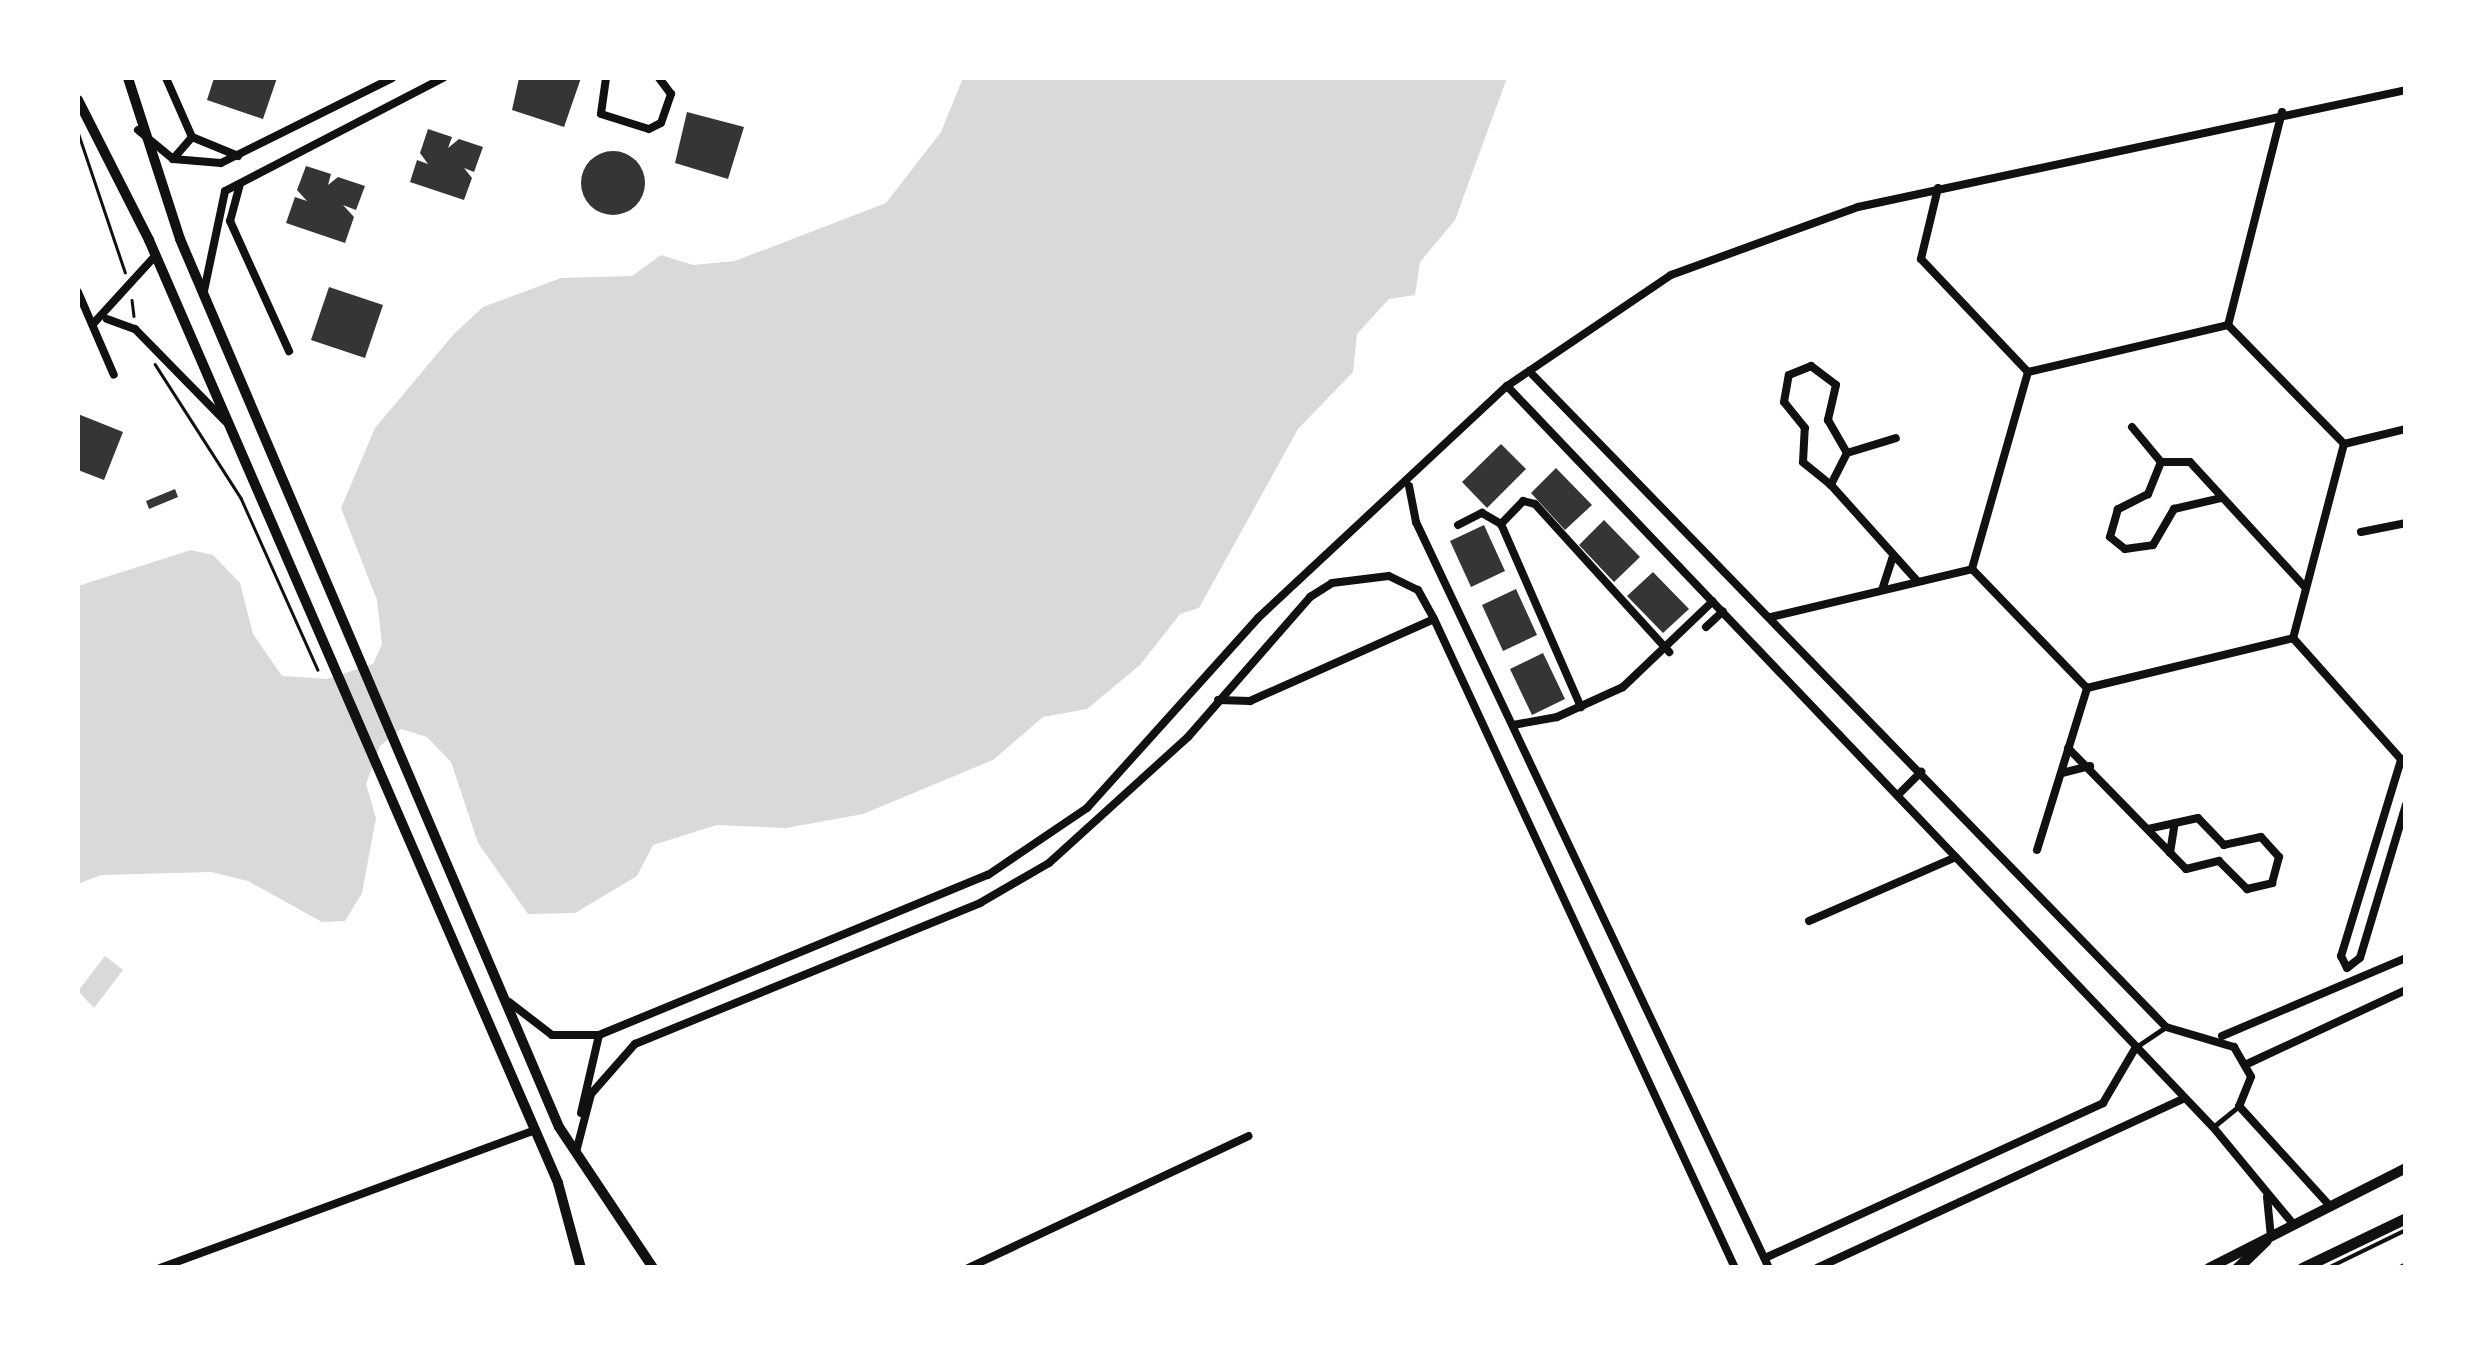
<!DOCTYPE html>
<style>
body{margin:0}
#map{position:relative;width:2483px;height:1345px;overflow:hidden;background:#fff;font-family:Karla,sans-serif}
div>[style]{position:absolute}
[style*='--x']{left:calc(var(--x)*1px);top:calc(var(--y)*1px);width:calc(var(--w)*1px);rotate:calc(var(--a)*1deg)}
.water>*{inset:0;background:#d9d9d9}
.building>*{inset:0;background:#353535}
.round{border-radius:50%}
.path>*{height:2.5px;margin:-1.25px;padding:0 1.25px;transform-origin:1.25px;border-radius:1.25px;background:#111}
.service>*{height:4px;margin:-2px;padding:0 2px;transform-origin:2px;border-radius:2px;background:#111}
.pedestrian>*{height:5px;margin:-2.5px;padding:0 2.5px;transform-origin:2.5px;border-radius:2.5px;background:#111}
.minor>*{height:8px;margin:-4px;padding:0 4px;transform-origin:4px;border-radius:4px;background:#111}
.secondary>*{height:10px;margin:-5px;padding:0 5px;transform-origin:5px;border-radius:5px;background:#111}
.trunk>*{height:11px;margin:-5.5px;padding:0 5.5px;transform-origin:5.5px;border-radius:5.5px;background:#111}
span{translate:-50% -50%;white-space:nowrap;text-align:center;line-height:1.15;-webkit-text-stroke:10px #fff;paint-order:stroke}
.frame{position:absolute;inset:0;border:80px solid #fff;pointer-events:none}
</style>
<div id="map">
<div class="water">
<div style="clip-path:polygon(963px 78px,1507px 78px,1455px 220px,1420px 262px,1415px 295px,1389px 299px,1357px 334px,1353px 372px,1298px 429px,1199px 608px,1180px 614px,1140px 665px,1087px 709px,1043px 717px,993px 760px,863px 814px,786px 828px,717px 825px,653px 845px,637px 876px,575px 913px,528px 914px,478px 843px,451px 762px,427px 737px,401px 729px,380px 746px,366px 784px,376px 818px,362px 893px,345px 921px,322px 922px,248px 881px,211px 872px,101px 875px,78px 884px,78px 586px,191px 550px,213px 555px,240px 583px,253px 634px,282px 676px,327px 679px,373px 664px,382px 644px,377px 600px,341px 508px,375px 428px,453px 335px,483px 307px,561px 278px,632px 276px,661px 255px,693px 265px,735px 261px,886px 203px,941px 132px)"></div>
<div style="clip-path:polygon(105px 956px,123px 970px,94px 1008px,78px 991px)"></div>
</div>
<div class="building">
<div style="clip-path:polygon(214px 78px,277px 78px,263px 119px,207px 100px)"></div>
<div style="clip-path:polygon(519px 78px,581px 78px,564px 127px,512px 110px)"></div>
<div style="clip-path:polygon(687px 112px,744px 127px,728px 179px,675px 163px)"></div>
<div style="clip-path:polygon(428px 129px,452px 137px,448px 148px,459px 139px,483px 147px,474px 172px,464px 168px,472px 178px,464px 200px,410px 182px,417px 160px,428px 164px,420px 153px)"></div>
<div class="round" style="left:581px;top:151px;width:64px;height:64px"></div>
<div style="clip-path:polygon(306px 166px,331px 174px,328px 185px,338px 177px,365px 186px,356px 210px,343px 205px,354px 217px,345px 243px,286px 223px,295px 197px,307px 201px,297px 190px)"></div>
<div style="clip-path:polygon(329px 287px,383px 305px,365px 358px,311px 340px)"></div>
<div style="clip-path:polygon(78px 414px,123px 432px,104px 480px,78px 470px)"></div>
<div style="clip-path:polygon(1501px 444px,1526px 469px,1487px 508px,1462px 482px)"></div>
<div style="clip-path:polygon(1556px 468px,1592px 505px,1565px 530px,1531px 493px)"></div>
<div style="clip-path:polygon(175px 489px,178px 497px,149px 509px,146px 501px)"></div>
<div style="clip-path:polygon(1604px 520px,1640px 557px,1614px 582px,1579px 545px)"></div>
<div style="clip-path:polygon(1484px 525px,1505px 571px,1471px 587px,1450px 541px)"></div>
<div style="clip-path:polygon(1653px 572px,1689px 609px,1663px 633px,1627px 596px)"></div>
<div style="clip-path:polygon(1516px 589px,1537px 635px,1503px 651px,1482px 605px)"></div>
<div style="clip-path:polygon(1543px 653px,1565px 699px,1532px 715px,1510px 669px)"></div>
</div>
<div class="path">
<div style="--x:78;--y:132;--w:148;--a:71.4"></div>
<div style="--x:132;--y:300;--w:16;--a:83"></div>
<div style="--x:155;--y:364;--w:159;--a:57.3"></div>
<div style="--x:241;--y:498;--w:188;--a:65.9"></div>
</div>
<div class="service">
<div style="--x:2328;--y:1268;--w:87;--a:-26"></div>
<div style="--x:2398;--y:1268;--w:9;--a:-27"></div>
</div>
<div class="pedestrian">
<div style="--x:2136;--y:1047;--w:36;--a:-34"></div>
<div style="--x:2213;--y:1127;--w:32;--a:-39"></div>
</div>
<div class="minor">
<div style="--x:166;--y:78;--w:64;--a:66.2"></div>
<div style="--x:192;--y:137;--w:50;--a:22.4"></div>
<div style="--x:606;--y:78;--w:36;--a:98"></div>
<div style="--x:601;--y:114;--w:50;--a:17.4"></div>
<div style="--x:649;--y:129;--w:13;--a:-27"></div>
<div style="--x:661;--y:123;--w:31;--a:-71"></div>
<div style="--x:671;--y:94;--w:20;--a:-127"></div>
<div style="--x:2282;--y:112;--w:220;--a:104.2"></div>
<div style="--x:2228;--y:325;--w:166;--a:45.7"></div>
<div style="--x:2344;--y:444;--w:201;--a:104.7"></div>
<div style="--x:2293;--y:638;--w:170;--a:48.3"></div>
<div style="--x:138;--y:130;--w:45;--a:39.6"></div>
<div style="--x:173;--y:159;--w:48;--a:4.8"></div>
<div style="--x:221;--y:163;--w:191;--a:-26.4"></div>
<div style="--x:173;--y:159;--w:29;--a:-49"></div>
<div style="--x:240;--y:184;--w:38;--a:105"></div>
<div style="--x:230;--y:221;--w:143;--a:65.6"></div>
<div style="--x:1938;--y:188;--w:73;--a:103.5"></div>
<div style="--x:1921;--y:259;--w:156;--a:46.6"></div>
<div style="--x:2028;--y:372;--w:205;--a:105.9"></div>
<div style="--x:1972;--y:569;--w:165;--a:46"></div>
<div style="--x:2087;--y:688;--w:212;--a:-13.6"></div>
<div style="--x:204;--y:291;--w:102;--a:-78.1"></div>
<div style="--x:225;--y:191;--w:246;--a:-27.4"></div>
<div style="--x:78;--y:292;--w:90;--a:66.6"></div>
<div style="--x:107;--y:319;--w:30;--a:20"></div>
<div style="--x:135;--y:329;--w:129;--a:45.6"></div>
<div style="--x:93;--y:324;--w:92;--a:-47.6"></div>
<div style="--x:1529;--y:371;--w:914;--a:45.84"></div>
<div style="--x:2166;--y:1027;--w:71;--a:16.4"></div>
<div style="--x:2234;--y:1047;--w:34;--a:60"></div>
<div style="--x:2251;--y:1077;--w:31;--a:112"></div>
<div style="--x:2239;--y:1106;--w:135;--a:47.7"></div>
<div style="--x:2028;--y:372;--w:205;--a:-13.2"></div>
<div style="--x:1507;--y:386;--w:1023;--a:46.39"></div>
<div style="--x:2213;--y:1127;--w:127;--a:50.4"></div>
<div style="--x:2132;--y:427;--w:45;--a:50.4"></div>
<div style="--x:2344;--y:444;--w:64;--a:-13.6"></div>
<div style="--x:1847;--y:453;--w:51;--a:-17"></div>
<div style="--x:2161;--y:462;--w:35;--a:112"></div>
<div style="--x:2148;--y:494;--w:34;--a:153"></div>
<div style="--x:2118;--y:509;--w:29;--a:106"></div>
<div style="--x:2110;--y:537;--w:19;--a:39"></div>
<div style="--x:2125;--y:549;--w:28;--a:-8"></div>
<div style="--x:2153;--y:545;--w:42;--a:-59.7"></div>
<div style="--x:2174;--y:509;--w:48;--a:-13.2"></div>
<div style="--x:2161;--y:462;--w:29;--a:0"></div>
<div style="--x:2190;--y:462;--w:171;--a:47.4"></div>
<div style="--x:1831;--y:485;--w:36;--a:-141"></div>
<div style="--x:1803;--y:462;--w:34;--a:-87"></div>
<div style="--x:1805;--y:428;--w:33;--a:-129"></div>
<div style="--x:1784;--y:402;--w:27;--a:-80"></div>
<div style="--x:1789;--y:375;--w:24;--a:-22"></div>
<div style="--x:1811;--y:366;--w:31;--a:37"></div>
<div style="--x:1836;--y:385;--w:36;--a:103"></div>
<div style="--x:1828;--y:420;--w:38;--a:60"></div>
<div style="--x:1847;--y:453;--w:36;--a:117"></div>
<div style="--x:1831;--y:485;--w:129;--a:48.1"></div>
<div style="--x:1409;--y:486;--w:37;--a:79"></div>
<div style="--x:1416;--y:522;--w:825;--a:64.68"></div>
<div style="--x:1501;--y:524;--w:32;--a:-46"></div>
<div style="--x:1523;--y:501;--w:12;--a:14"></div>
<div style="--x:1535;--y:504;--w:200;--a:47.8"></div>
<div style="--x:1458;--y:525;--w:27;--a:-27"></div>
<div style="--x:1482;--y:513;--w:22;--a:30"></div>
<div style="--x:1501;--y:524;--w:200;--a:66.4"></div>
<div style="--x:2361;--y:532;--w:46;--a:-11.3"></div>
<div style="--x:1882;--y:590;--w:35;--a:-72"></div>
<div style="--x:1771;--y:617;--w:207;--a:-13.4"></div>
<div style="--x:1706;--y:627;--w:23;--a:-43"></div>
<div style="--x:1218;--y:700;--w:32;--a:2"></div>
<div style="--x:1250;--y:701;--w:201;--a:-24"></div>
<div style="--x:1513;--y:725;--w:45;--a:-10.3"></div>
<div style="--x:1557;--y:717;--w:72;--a:-24.4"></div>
<div style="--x:1623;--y:687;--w:124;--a:-43.7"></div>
<div style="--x:2068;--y:748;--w:169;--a:45.7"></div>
<div style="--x:2186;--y:869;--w:34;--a:-14"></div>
<div style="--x:2219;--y:861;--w:40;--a:45"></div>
<div style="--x:2247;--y:889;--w:26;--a:-13"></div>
<div style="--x:2272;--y:883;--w:27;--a:-75"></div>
<div style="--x:2279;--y:857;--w:27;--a:-132"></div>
<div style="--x:2261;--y:837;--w:38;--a:168"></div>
<div style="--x:2224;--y:845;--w:37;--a:-134"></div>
<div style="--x:2198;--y:818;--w:51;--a:167.6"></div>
<div style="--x:2401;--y:760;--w:205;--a:107"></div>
<div style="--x:2341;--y:956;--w:13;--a:63"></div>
<div style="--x:2347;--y:968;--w:16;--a:-38"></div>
<div style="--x:2360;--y:958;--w:160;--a:-73.3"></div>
<div style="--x:2062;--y:773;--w:29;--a:-14"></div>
<div style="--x:1898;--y:795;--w:33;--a:-45"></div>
<div style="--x:2037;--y:850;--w:170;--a:-72.8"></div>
<div style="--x:2170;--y:853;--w:30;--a:-81"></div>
<div style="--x:1809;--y:921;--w:160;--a:-23.5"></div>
<div style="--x:509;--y:1002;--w:54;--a:37.5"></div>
<div style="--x:552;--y:1035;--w:47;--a:0"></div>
<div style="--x:599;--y:1035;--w:421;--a:-22.4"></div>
<div style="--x:988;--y:875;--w:120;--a:-34.1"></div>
<div style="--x:1087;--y:808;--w:256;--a:-48"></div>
<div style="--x:1258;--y:618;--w:340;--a:-43"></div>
<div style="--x:1507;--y:386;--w:198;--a:-34.1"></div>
<div style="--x:1671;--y:275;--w:199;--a:-20"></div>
<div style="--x:1858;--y:207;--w:560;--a:-12.05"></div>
<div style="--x:2222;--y:1036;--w:200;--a:-23"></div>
<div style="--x:2247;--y:1064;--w:175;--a:-25"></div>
<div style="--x:581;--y:1113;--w:80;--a:-77"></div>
<div style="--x:576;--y:1152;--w:60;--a:-75.5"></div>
<div style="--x:591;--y:1094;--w:67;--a:-48.7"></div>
<div style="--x:635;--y:1044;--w:373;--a:-22.2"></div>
<div style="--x:980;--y:903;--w:80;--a:-30.1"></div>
<div style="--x:1049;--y:863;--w:188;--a:-42.2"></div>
<div style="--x:1188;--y:737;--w:186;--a:-48.9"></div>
<div style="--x:1310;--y:597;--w:26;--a:-32"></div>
<div style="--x:1332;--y:583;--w:57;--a:-7"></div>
<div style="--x:1389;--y:576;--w:32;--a:26"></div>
<div style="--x:1418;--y:590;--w:33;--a:61"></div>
<div style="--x:1434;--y:619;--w:715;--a:65.12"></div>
<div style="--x:2267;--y:1197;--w:40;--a:84.3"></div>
<div style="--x:1765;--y:1258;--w:372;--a:-24.6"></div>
<div style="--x:2103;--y:1103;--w:65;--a:-59.5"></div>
<div style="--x:160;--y:1268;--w:400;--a:-20.2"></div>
<div style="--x:968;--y:1268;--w:310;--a:-25.2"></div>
<div style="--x:1817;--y:1268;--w:405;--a:-24.8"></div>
</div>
<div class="secondary">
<div style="--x:128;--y:78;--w:169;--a:72.1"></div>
<div style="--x:180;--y:239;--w:965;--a:66.89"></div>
<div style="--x:559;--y:1127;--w:169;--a:56.3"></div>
<div style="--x:78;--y:100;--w:157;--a:63.1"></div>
<div style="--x:149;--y:240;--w:1028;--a:66.55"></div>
<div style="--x:558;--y:1183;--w:88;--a:74.9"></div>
<div style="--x:2209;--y:1268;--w:221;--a:-26.9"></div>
</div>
<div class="trunk">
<div style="--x:2237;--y:1268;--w:40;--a:-44"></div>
<div style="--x:2302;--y:1268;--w:115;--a:-25.7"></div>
</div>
<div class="frame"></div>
</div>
